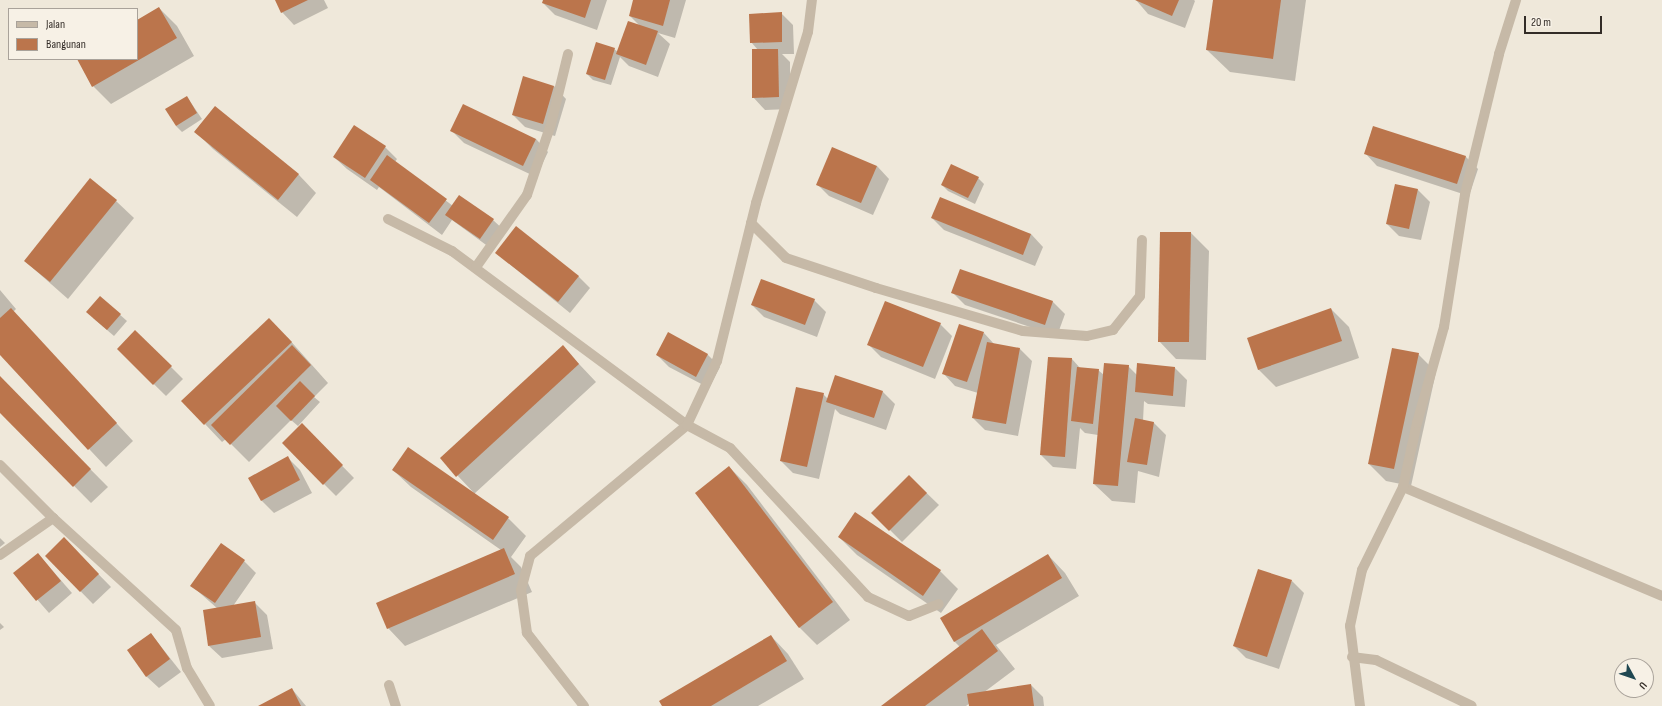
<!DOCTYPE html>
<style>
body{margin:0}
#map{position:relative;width:1662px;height:706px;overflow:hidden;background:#efe8da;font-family:"Sofia Sans Condensed",sans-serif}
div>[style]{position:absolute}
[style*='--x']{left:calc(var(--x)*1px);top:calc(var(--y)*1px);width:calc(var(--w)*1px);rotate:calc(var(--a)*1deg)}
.shadow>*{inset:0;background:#0003}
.building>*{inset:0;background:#bb754c}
.minor>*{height:10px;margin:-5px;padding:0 5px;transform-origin:5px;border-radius:5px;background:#c6b9a7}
span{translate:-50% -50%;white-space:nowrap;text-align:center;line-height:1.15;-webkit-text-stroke:3px #f7f1e6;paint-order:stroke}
.legend{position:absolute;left:8px;top:8px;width:130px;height:52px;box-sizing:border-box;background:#f7f1e6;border:1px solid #a9a29a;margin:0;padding:5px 7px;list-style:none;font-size:12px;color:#332c27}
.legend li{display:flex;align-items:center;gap:8px;height:20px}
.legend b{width:20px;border:1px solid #a9a29a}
.north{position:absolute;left:1614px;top:658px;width:40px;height:40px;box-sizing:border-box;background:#f7f1e6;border:1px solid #a9a29a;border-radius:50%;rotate:130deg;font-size:11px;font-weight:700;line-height:16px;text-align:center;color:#332c27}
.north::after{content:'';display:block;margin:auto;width:14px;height:18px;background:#204751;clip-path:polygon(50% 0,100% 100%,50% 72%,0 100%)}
.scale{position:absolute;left:1524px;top:16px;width:78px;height:18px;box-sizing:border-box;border:2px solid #332c27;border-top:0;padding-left:5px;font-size:12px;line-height:14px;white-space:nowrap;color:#332c27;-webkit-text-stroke:3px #f7f1e6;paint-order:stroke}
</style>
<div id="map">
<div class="shadow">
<div style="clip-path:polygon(276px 0,324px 0,328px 8px,294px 25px,282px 12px)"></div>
<div style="clip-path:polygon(544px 0,607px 0,597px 30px,555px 15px,543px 3px)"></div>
<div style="clip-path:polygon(634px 0,686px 0,675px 38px,658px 33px,670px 44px,658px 77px,629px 66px,620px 57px,611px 85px,593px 80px,587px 74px,614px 49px,618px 52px,640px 26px,630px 16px)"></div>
<div style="clip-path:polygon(1136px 0,1194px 0,1195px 1px,1185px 28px,1148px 14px)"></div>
<div style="clip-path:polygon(1214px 0,1306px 0,1295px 81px,1230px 72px,1207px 50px)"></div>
<div style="clip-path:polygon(159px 8px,177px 26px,194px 56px,111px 104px,93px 86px,78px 59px,137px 59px,137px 21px)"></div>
<div style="clip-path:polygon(781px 13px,793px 25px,794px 54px,782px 54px,790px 62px,790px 109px,765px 110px,753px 97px,758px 50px,751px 42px)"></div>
<div style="clip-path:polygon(554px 86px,566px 99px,555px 136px,525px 127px,513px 115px)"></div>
<div style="clip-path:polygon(187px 97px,202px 119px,182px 132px,176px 126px)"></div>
<div style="clip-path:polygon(215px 107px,299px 175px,316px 193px,297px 217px,213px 149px,195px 131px)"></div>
<div style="clip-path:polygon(1373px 127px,1466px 157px,1478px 169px,1469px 196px,1377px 166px,1365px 153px)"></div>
<div style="clip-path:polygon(452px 131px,536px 139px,548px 152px,536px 177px,464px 143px)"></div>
<div style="clip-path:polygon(385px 147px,397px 159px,395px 162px,453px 206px,493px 220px,506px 232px,493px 250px,452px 220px,442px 235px,379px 187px,377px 190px,347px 169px,334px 157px)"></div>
<div style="clip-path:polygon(877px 166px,889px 179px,873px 215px,829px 196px,817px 184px)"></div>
<div style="clip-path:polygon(978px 178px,984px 184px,975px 204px,948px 191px,942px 185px)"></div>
<div style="clip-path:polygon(1396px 185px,1418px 190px,1430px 202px,1421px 240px,1399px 236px,1387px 224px)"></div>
<div style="clip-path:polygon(116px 201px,134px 218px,68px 299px,25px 261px)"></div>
<div style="clip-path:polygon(932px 218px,1031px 234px,1043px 247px,1035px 266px,944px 230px)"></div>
<div style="clip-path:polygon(1191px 233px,1209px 251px,1206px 360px,1176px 359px,1159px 341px)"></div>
<div style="clip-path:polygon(496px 253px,578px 276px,590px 288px,570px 313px)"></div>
<div style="clip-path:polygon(0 290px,16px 309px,13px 312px,133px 441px,106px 467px,0 354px)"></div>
<div style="clip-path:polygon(953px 293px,1053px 302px,1065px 314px,1057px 336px,965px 305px)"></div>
<div style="clip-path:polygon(100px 297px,127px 321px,114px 336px,93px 318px)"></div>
<div style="clip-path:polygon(814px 300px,826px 312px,817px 337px,764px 317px,752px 305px)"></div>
<div style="clip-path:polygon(1331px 309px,1349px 327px,1359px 358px,1276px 387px,1258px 369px)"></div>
<div style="clip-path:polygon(940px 324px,952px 336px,935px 379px,881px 357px,869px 345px)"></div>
<div style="clip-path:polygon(135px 331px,183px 379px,166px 396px,118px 349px)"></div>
<div style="clip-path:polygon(984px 333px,995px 345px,1020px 349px,1032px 361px,1018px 436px,985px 430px,973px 418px,978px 393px,955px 386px,943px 373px)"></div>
<div style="clip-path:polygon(668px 334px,708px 355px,720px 367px,709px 388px,669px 367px,657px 355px)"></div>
<div style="clip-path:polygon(287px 337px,328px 383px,314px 397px,320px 402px,298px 426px,291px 420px,249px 462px,226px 439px,222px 442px,205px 424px)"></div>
<div style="clip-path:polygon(563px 347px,596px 382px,474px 494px,508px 518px,526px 536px,511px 557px,521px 567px,532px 592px,405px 646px,388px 628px,501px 550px,411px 487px,393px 470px,474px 493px,441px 458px)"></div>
<div style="clip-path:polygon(1418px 354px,1436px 372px,1411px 486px,1386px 481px,1369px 464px)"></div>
<div style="clip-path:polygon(1049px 358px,1072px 359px,1080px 368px,1098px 370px,1104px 375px,1128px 366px,1137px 375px,1175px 368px,1187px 380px,1185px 407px,1148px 404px,1144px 401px,1143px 421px,1154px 423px,1166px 435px,1159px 477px,1138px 471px,1135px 503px,1112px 501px,1094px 484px,1098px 435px,1085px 433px,1080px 428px,1076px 469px,1053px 467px,1041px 455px)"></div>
<div style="clip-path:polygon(0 378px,108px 487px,91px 503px,0 411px)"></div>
<div style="clip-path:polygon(883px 392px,895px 404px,886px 430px,840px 414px,835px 409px,819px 479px,793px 473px,781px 461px,823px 394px,828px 399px)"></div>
<div style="clip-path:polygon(314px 437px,354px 478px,336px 496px,324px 484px)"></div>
<div style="clip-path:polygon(288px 458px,300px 470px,312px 493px,274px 513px,262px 501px,250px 478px)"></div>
<div style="clip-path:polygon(729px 467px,747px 485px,850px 620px,817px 645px,799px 627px)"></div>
<div style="clip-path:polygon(909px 476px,939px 505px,902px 542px,873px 513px)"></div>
<div style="clip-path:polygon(839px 537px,940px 571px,958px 589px,941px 613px,857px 555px)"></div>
<div style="clip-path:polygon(0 538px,5px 543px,0 547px)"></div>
<div style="clip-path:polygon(64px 539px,111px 587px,93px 604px,46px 556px)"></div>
<div style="clip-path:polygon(38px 554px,72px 593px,49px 613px,15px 574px)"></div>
<div style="clip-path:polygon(1048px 555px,1065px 573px,1079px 596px,996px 645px,1015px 669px,983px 693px,1031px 685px,1043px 697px,1044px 706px,970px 706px,970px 703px,966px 706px,883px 706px,960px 647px,954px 641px)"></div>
<div style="clip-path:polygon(244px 561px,256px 573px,233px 606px,255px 603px,267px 615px,273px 649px,222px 658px,209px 646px,218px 609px,192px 586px)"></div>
<div style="clip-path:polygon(1292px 581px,1304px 593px,1279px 669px,1246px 658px,1234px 646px)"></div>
<div style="clip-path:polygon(0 623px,4px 627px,0 630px)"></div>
<div style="clip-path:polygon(151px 634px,181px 672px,159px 688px,146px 676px)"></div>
<div style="clip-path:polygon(771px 636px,788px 654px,804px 679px,758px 706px,663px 706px)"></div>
<div style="clip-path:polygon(292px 689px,306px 706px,260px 706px)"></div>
</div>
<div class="building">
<div style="clip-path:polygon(275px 0,308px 0,281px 13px)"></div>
<div style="clip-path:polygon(543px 0,591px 0,585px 18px,542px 3px)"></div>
<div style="clip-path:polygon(633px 0,670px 0,663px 26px,629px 16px)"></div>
<div style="clip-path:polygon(1135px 0,1179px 0,1172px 16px)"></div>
<div style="clip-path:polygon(1213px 0,1281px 0,1273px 59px,1206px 50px)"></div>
<div style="clip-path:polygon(159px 7px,177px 38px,92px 87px,77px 59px,137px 59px,137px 20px)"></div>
<div style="clip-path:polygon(782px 12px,782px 42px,750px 43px,749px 14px)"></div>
<div style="clip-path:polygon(628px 21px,658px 31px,646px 65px,616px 54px)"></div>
<div style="clip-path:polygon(596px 42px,615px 48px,605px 80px,586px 74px)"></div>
<div style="clip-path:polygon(752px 49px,778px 49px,779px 97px,752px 98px)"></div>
<div style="clip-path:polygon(523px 76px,554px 86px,543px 124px,512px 115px)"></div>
<div style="clip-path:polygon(187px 96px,197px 113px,176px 126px,165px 109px)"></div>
<div style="clip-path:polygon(463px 104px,536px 139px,523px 166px,450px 131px)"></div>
<div style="clip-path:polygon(215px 106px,299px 174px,278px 200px,194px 132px)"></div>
<div style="clip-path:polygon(354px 125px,386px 146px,365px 178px,333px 157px)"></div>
<div style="clip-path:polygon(1373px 126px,1466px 156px,1457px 184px,1364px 154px)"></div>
<div style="clip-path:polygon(832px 147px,877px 166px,861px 203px,816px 185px)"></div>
<div style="clip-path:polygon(387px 155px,447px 199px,429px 223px,370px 180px)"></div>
<div style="clip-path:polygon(951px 164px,979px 177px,968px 198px,941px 185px)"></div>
<div style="clip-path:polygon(90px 178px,117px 200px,50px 282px,24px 261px)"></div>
<div style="clip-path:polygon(1395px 184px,1418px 189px,1409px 229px,1386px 224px)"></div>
<div style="clip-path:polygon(459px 195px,494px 219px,480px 239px,445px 215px)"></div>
<div style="clip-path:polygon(940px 197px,1031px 234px,1023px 255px,931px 218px)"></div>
<div style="clip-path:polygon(516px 226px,579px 276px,558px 302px,495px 253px)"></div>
<div style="clip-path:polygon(1160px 232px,1191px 232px,1189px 342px,1158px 342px)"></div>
<div style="clip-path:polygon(960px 269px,1053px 301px,1045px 325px,951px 293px)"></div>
<div style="clip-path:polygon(761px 279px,815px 299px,805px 325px,751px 305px)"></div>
<div style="clip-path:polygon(100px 296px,121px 314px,107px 330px,86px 312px)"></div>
<div style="clip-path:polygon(885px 301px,941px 323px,923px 367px,867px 345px)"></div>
<div style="clip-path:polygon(11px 308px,117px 423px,88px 450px,0 355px,0 318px)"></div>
<div style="clip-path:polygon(1331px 308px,1342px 341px,1258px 370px,1247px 338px)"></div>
<div style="clip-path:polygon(269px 318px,292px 342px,204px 425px,181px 401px)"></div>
<div style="clip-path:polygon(959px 324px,984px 332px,967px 382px,942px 374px)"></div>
<div style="clip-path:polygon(135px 330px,172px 366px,153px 385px,117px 349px)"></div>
<div style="clip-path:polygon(668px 332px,708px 354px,696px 377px,656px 355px)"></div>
<div style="clip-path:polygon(987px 342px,1020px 348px,1006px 424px,972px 418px)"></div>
<div style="clip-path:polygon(292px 345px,311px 365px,230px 445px,211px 425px)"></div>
<div style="clip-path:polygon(563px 345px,579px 364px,456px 477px,440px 458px)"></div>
<div style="clip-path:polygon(1392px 348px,1419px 353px,1394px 469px,1368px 464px)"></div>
<div style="clip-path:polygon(1048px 357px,1072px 358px,1065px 457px,1040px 455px)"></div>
<div style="clip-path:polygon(1104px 363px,1129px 365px,1118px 486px,1093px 484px)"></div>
<div style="clip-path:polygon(1137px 363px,1175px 367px,1173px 396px,1135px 392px)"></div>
<div style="clip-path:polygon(1077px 367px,1099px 369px,1093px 424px,1071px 421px)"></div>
<div style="clip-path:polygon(835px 375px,883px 391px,874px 418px,826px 402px)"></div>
<div style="clip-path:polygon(0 376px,91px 469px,73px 487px,0 413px)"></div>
<div style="clip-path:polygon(300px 381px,315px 396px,291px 421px,276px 406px)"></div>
<div style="clip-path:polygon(796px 387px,824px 393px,807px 467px,780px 461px)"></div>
<div style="clip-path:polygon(1135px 418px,1154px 422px,1147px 465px,1127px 462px)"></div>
<div style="clip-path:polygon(302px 423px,343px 465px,323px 485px,282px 443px)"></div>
<div style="clip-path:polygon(408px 447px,509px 517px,493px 540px,392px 470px)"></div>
<div style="clip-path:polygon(288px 456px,300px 480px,261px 501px,248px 478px)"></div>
<div style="clip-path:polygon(729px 466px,833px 602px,799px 628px,695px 493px)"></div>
<div style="clip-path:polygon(909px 475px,927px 493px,889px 531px,871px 513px)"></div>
<div style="clip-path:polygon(855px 512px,941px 570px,923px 596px,838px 537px)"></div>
<div style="clip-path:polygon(64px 537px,99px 574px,80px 592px,45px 556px)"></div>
<div style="clip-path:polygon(221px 543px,245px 560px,215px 603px,190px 586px)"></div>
<div style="clip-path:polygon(504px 548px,515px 574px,387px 629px,376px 603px)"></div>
<div style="clip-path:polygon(38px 553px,61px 581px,36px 601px,13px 573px)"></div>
<div style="clip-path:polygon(1048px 554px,1062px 578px,954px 642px,940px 618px)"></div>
<div style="clip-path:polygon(1258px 569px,1292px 580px,1267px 657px,1233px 646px)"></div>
<div style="clip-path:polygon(255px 601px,261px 637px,208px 646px,203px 610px)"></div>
<div style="clip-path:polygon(982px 629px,998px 651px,925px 706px,881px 706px)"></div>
<div style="clip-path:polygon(151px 633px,170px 659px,146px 677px,127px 650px)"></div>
<div style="clip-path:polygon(771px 635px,787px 661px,711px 706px,662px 706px,659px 701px)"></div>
<div style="clip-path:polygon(1031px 684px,1034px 706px,969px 706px,967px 694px)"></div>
<div style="clip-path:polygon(292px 688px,301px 706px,258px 706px)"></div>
</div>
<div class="minor">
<div style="--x:388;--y:219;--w:72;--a:26.6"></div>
<div style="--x:452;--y:251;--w:292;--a:36.5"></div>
<div style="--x:687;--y:425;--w:49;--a:28.1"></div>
<div style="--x:730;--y:448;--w:203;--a:47.2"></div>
<div style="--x:868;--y:597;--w:45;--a:24.9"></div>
<div style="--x:909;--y:616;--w:32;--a:-22"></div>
<div style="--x:751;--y:223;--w:49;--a:45"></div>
<div style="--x:786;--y:258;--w:95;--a:18.4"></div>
<div style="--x:876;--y:288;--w:153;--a:16.3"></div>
<div style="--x:1023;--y:331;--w:64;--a:4.5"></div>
<div style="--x:1087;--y:336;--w:27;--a:-13"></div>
<div style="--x:1113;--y:330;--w:43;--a:-51.5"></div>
<div style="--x:1140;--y:296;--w:56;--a:-88"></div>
<div style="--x:476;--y:267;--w:88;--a:-54.7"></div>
<div style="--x:527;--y:195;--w:75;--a:-71.3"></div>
<div style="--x:551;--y:124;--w:72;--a:-76.3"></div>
<div style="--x:0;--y:465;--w:75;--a:45"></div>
<div style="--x:53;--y:518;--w:166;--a:42.3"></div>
<div style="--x:176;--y:630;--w:40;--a:74"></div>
<div style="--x:187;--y:668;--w:44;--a:58.8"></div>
<div style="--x:1403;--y:487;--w:281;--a:22.8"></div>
<div style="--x:0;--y:555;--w:65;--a:-34.9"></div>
<div style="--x:1352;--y:657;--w:24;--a:7"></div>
<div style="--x:1376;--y:660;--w:106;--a:25.6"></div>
<div style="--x:389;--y:685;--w:22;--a:72"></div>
<div style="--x:584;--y:706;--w:93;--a:-128"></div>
<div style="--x:527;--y:633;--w:43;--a:-97.9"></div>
<div style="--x:521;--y:590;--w:35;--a:-75"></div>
<div style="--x:530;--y:556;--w:204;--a:-39.8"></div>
<div style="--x:687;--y:425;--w:71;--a:-64.9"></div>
<div style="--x:717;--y:361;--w:163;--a:-76.1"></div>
<div style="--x:756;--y:203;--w:179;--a:-73.1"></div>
<div style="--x:808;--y:32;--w:32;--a:-83"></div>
<div style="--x:1360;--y:706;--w:81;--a:-97.1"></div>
<div style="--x:1350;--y:626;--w:57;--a:-77.9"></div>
<div style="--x:1362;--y:570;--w:93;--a:-63.7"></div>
<div style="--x:1403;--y:487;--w:66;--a:-77.7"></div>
<div style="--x:1417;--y:423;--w:100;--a:-74.3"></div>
<div style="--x:1444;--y:327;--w:135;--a:-81"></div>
<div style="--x:1465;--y:194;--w:144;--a:-76.3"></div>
<div style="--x:1499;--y:54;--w:57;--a:-72.5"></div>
</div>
<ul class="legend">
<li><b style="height:5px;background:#c6b9a7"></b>Jalan</li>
<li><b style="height:11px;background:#bb754c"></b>Bangunan</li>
</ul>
<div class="north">U</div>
<div class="scale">20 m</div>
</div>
